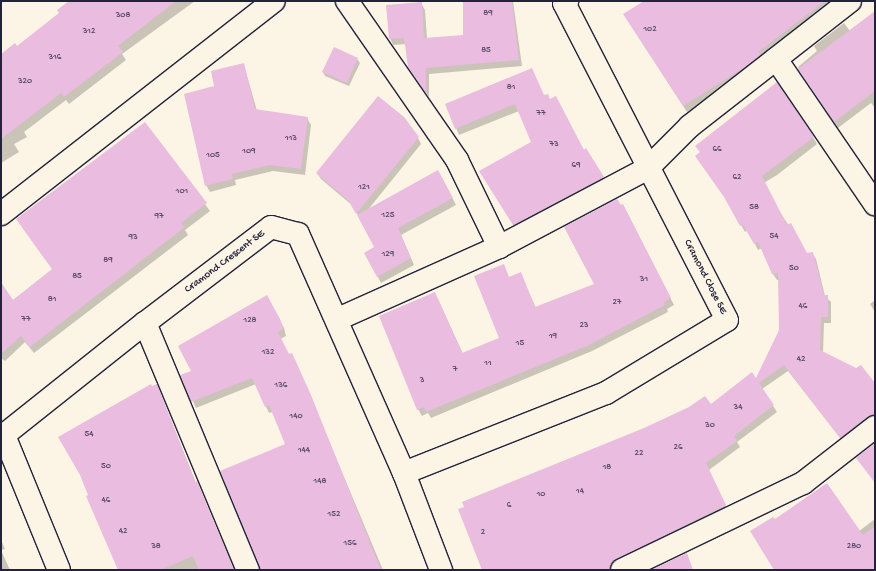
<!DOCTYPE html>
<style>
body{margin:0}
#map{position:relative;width:876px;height:571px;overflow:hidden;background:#fcf5e5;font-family:"Gochi Hand",sans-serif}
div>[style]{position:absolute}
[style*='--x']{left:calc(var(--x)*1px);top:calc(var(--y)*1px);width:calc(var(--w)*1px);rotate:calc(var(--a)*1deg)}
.shadow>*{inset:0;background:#0003}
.building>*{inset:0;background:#e9bce0}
.roads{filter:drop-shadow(1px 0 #22223b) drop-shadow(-1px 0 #22223b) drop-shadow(0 1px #22223b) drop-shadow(0 -1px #22223b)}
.minor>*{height:22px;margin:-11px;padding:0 11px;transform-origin:11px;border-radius:11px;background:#fcf5e5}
span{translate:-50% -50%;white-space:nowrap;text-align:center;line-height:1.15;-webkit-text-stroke:3px #fcf5e5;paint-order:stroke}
.number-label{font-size:9px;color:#544864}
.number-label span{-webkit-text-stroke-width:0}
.street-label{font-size:11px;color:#22223b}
.frame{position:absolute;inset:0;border:2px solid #22223b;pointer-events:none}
</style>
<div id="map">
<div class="shadow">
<div style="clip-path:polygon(71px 1px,195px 1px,122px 54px,126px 60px,69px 104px,66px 100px,24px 132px,27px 137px,14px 144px,19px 152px,1px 163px,1px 55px,17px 48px,60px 14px)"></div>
<div style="clip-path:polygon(464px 1px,513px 1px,522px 66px,429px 74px,429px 97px,413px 73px,406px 44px,393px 45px,390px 38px,421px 3px,425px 10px,427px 39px,464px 36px)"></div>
<div style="clip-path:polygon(645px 1px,835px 1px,748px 73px,687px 112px,628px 20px)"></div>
<div style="clip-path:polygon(875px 12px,875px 108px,871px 103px,838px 128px,798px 67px,817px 51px,814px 46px,844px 23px,850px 31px)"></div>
<div style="clip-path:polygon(357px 59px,360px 63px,349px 86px,325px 76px,323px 72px)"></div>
<div style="clip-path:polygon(244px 65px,257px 111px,307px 118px,311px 125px,305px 175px,273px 171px,235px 180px,236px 185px,210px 192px,206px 185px,216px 87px)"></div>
<div style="clip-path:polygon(544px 96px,584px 151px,586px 149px,607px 184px,517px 231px,481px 171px,532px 142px,519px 111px,459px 135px,446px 104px)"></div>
<div style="clip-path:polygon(145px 123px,210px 211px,185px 230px,188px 235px,34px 353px,25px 342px,5px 361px,1px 358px,1px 309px,53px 270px,22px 227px)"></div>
<div style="clip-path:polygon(813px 137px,817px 144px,777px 175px,762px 184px,807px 254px,812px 253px,816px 259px,825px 296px,831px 302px,831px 323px,824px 323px,823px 353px,875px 385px,875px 422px,845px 444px,788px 371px,762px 389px,777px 412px,737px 442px,740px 447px,709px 470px,728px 511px,615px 570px,484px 570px,711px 406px,756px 380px,780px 330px,779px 280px,777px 280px,773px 274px,762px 248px,758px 250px,748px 230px,745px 232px,697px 146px)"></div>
<div style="clip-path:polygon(418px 138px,421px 144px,367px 211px,442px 178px,456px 205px,401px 235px,414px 265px,381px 283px,365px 253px,375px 247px,353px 206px,321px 179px,317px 173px)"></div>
<div style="clip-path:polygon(626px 211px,674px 305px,667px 309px,668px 312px,592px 351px,431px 418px,428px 413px,422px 416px,418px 409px,438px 299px,463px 354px,500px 338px,503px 265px,509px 278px,520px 273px,536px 308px,596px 285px)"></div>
<div style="clip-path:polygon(267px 297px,284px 328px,286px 336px,280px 339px,289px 355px,295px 360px,383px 570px,260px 570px,286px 444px,273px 412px,269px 413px,256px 384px,196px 408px,182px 376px,192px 371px)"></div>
<div style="clip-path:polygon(875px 300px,875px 312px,870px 304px)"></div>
<div style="clip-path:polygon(157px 385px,196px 483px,235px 570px,119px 570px,152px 387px)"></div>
<div style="clip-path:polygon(875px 519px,875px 570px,775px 570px,774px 520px,859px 531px)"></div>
<div style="clip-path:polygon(1px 540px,5px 549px,1px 550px,10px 570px,1px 570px)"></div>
</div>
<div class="building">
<div style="clip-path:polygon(69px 1px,176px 1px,118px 46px,123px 52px,64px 97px,61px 93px,1px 139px,1px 54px,15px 43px,17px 46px,59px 13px,57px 10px)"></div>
<div style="clip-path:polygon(463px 1px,512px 1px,519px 60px,426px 68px,426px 93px,408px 67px,404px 38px,389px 39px,386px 5px,422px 2px,424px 38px,463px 35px)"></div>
<div style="clip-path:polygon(644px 1px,825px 1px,758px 52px,761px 55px,745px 67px,683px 106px,623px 14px)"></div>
<div style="clip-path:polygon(875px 11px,875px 91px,834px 122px,798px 69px)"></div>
<div style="clip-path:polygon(334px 47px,358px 58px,347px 83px,322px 72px)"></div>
<div style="clip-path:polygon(244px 63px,255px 109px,308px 117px,301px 169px,269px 165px,232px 174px,233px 179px,205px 186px,184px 94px,214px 86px,211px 71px)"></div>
<div style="clip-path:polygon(532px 68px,544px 95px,548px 94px,550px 99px,556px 96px,584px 150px,586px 148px,604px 177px,513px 225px,479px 171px,531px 142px,515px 104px,455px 129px,445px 104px)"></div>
<div style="clip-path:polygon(777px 82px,814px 137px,762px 176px,787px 225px,791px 223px,807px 253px,813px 252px,824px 295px,828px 295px,828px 317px,821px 317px,820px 350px,856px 368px,861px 365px,875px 383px,875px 415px,867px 417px,840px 438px,784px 365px,759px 383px,774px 405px,734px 436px,737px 441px,706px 463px,726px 505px,617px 559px,610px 570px,482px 570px,458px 509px,464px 507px,462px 502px,644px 428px,689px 407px,705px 396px,711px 404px,752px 372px,756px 378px,779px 330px,778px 273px,772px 274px,758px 242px,754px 244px,743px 225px,740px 226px,724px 197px,695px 156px,700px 152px,695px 146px)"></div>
<div style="clip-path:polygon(378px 96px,404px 117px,419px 137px,356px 214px,348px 200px,316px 173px)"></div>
<div style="clip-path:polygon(145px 122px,207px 203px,181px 223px,185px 227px,30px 347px,21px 336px,1px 354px,1px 282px,13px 300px,52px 269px,16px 219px)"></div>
<div style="clip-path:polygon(438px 170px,453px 198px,398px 228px,411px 258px,377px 277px,364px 253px,374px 247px,357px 215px)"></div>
<div style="clip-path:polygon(617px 199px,621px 205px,623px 204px,671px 298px,664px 302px,665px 305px,589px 345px,426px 412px,424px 407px,417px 410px,379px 316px,435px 292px,462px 353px,499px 338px,474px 276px,504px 264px,509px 277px,521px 272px,535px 307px,594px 284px,564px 227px)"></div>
<div style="clip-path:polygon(267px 295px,281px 321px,283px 329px,278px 332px,289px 354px,292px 353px,311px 395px,381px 570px,260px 570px,220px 471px,285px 444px,269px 405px,265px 407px,252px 378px,191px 402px,180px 375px,191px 371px,178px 346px)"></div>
<div style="clip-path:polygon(151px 384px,152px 386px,157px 384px,195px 482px,197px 481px,234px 570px,199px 570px,193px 556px,161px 570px,118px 570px,86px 496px,88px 495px,80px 475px,58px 437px)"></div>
<div style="clip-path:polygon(875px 443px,875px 483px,856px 458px)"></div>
<div style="clip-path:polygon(827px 483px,863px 535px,875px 526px,875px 570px,774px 570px,750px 531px,773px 517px,775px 519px)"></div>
<div style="clip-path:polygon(687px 553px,693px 570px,651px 570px)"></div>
</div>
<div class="roads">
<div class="minor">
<div style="--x:347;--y:1;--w:193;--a:55.3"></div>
<div style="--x:457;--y:160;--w:97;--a:64.2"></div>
<div style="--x:776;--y:59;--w:176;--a:55.7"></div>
<div style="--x:1;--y:214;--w:346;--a:-38"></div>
<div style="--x:338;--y:319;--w:176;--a:-24.1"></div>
<div style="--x:499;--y:247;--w:169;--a:-27.9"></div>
<div style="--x:648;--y:168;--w:59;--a:-45"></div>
<div style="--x:690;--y:126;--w:203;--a:-38"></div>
<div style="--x:145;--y:323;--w:268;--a:67.4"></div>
<div style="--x:404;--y:473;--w:217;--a:-21.6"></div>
<div style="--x:606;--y:393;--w:141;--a:-31.1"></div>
<div style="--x:727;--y:320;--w:356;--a:-117.2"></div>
<div style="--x:564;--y:3;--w:4;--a:-34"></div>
<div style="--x:59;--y:570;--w:146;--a:-112.2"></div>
<div style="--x:4;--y:435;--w:180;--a:-38.5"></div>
<div style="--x:145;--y:323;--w:158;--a:-37.3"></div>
<div style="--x:271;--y:227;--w:28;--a:15"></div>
<div style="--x:298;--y:234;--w:261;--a:66.1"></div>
<div style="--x:404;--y:473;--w:104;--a:69.1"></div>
<div style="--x:622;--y:570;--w:201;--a:-25.7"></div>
<div style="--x:803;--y:483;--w:91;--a:-37.9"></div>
</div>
</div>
<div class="number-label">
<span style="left:488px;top:14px">89</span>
<span style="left:123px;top:16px">308</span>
<span style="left:650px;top:30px">102</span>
<span style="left:89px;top:32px">312</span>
<span style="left:486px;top:51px">85</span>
<span style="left:55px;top:58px">316</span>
<span style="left:25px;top:82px">320</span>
<span style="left:511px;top:88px">81</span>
<span style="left:541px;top:114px">77</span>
<span style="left:291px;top:139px">113</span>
<span style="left:554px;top:145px">73</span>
<span style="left:717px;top:150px">66</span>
<span style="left:249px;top:152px">109</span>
<span style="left:213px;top:156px">105</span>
<span style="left:576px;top:166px">69</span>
<span style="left:737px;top:178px">62</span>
<span style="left:364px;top:188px">121</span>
<span style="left:182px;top:192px">101</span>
<span style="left:754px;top:208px">58</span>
<span style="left:388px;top:216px">125</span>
<span style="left:159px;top:217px">97</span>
<span style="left:774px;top:237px">54</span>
<span style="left:133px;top:238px">93</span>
<span style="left:388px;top:255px">129</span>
<span style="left:108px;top:261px">89</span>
<span style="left:794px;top:269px">50</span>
<span style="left:77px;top:277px">85</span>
<span style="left:644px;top:280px">31</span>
<span style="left:52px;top:300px">81</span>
<span style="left:617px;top:303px">27</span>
<span style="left:803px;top:307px">46</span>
<span style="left:26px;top:320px">77</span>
<span style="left:250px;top:321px">128</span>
<span style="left:584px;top:326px">23</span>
<span style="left:553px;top:337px">19</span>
<span style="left:520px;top:344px">15</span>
<span style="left:268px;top:353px">132</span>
<span style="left:801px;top:360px">42</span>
<span style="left:488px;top:364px">11</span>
<span style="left:455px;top:370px">7</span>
<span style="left:422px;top:381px">3</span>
<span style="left:281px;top:386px">136</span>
<span style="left:738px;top:408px">34</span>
<span style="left:296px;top:417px">140</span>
<span style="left:710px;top:426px">30</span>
<span style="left:89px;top:435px">54</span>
<span style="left:678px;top:448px">26</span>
<span style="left:304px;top:451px">144</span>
<span style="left:639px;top:454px">22</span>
<span style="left:106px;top:467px">50</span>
<span style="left:607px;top:468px">18</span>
<span style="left:320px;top:482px">148</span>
<span style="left:580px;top:492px">14</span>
<span style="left:541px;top:495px">10</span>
<span style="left:106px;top:501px">46</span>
<span style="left:509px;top:506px">6</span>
<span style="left:334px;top:515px">152</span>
<span style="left:123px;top:532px">42</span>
<span style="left:483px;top:533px">2</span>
<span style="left:350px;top:544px">156</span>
<span style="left:156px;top:547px">38</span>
<span style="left:854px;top:547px">280</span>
</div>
<div class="street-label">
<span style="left:225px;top:262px;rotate:-37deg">Cramond Crescent SE</span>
<span style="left:705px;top:277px;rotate:63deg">Cramond Close SE</span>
</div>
<div class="frame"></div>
</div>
